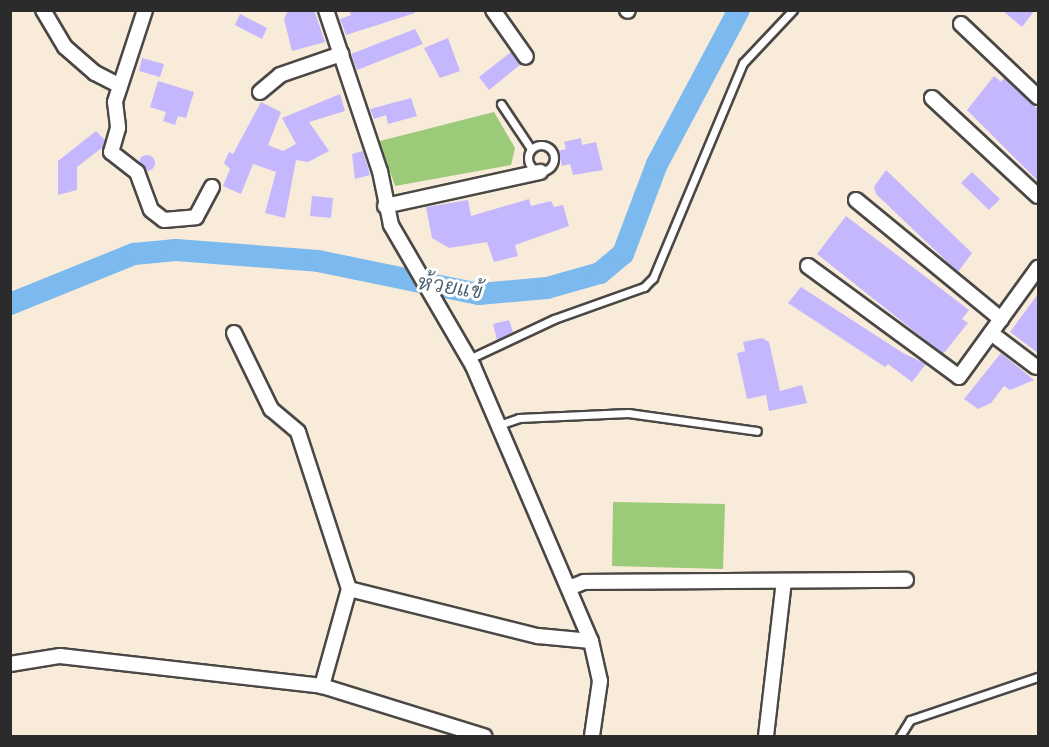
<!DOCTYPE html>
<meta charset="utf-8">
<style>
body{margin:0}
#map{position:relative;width:1049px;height:747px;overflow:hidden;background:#f8ebda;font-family:Mali,"Playpen Sans Thai",sans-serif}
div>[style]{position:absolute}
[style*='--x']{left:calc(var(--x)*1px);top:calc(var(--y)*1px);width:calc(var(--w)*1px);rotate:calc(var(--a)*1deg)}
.green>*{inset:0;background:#9bca78}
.river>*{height:22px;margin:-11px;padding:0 11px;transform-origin:11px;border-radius:11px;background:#7bb9ee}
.building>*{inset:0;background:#c4b7fe}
.round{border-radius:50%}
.roads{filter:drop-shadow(2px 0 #4a4845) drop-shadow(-2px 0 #4a4845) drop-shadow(0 2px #4a4845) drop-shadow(0 -2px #4a4845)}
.service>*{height:7px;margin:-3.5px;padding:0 3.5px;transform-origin:3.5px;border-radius:3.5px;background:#fff}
.service>.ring{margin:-3.5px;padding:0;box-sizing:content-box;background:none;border:7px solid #fff;border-radius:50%}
.minor>*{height:14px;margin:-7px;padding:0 7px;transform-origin:7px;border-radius:7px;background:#fff}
span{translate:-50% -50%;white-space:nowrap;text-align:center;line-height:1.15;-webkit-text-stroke:6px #fff;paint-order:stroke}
.water-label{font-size:21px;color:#475d6f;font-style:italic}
.frame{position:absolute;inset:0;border:12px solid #2b2b2b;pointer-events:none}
</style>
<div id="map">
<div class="green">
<div style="clip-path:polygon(494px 112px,515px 148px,511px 165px,395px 186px,380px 141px)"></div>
<div style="clip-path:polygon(613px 502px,725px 504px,723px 569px,612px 566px)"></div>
</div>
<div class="river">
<div style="--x:10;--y:304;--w:134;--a:-22"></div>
<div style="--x:134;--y:254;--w:42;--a:-5.4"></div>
<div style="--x:176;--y:250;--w:142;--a:4.4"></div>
<div style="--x:318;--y:261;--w:164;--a:11.6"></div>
<div style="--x:479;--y:294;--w:68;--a:-5"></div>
<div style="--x:547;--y:288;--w:55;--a:-15.8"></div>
<div style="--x:600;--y:273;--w:30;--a:-40"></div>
<div style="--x:623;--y:254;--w:96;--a:-69.3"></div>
<div style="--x:657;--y:164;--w:174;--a:-62"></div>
</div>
<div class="building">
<div style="clip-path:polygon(288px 10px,314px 10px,325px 42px,292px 51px,284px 19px)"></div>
<div style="clip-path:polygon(349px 10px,415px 10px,415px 13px,346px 35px,340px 19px,351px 15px)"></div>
<div style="clip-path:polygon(1002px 10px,1035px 10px,1022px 27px)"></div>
<div style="clip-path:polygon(240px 14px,267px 28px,262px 39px,235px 25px)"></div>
<div style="clip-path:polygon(415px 29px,423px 44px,357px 70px,351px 54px)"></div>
<div style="clip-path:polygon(448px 38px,460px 71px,440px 78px,424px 48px)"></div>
<div style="clip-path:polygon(511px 52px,521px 64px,489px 90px,479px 77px)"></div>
<div style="clip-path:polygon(142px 58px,164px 64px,160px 77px,139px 71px)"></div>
<div style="clip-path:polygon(994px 76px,1001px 82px,1004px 78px,1038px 109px,1038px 181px,967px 110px)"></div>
<div style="clip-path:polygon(158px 81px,194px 92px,186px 118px,178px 116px,175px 125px,163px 121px,166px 112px,150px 107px)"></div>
<div style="clip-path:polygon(340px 94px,345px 111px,309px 122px,329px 151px,308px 162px,296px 160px,285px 218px,265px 213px,276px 172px,253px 164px,241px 194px,223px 186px,230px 169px,224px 163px,229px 152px,233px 154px,261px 102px,281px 112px,268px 145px,283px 151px,296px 144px,282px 118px)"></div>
<div style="clip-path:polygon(411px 98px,417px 116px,388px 124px,386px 115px,374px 119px,370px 109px)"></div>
<div style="clip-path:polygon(96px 131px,105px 140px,103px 147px,77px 167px,77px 190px,58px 195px,58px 161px)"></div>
<div style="clip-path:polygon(581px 138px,582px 145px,596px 142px,603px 170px,573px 175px,570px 164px,562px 166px,558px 151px,566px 149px,564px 142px)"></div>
<div style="clip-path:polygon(363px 151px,370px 175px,355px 179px,352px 154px)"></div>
<div class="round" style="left:139px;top:155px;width:16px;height:16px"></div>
<div style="clip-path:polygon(886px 170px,972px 253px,958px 272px,876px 194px,874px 187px)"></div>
<div style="clip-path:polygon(972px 172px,1000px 199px,989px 210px,961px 183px)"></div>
<div style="clip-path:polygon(312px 196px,333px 198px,331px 218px,310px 216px)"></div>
<div style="clip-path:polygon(529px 199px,531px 206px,551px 201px,554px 207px,563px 205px,569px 226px,515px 245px,518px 256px,494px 262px,487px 242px,449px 248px,432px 238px,426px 207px,468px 200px,471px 216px)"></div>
<div style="clip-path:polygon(846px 216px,969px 310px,962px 319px,968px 323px,943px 354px,817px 254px)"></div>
<div style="clip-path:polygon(801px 287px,903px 353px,926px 364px,912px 382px,888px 364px,885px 367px,788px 303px)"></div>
<div style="clip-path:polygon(1038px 294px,1038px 353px,1010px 332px)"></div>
<div style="clip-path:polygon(509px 320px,513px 332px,497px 340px,493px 324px)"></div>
<div style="clip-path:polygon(762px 338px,769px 342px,780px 391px,802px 385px,807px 403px,769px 411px,766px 395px,747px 399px,737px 353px,745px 351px,743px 342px)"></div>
<div style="clip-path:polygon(1001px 353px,1034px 380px,1010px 390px,1004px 386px,991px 403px,978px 409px,964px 399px)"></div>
</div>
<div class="roads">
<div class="service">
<div style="--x:501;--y:104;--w:54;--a:56.3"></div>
<div class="ring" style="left:528px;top:145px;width:19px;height:19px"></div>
<div style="--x:469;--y:359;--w:94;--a:-25.2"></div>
<div style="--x:554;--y:319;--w:96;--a:-19.6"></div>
<div style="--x:644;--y:287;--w:13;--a:-45"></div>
<div style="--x:653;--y:278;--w:233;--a:-67.3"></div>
<div style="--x:743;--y:63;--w:73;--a:-46.7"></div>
<div style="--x:499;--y:425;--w:21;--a:-19"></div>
<div style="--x:519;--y:418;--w:109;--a:-2.6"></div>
<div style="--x:628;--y:413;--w:130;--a:7.9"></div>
<div style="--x:900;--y:736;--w:19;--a:-58"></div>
<div style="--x:910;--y:720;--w:135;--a:-18.6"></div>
</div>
<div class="minor">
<div style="--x:43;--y:10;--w:43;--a:59.3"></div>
<div style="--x:65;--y:47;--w:40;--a:41"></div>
<div style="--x:95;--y:73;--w:28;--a:27"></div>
<div style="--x:145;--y:10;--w:97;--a:108.1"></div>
<div style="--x:115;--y:102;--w:26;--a:83"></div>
<div style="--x:118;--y:128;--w:25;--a:106"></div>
<div style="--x:111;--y:152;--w:33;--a:38"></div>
<div style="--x:137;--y:172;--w:40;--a:69.8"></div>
<div style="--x:151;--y:210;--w:16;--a:38"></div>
<div style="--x:164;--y:220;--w:32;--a:-5"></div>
<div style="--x:196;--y:217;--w:34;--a:-62"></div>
<div style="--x:326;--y:10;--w:170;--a:71.5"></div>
<div style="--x:380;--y:171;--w:55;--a:78.5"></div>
<div style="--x:391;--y:225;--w:163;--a:59.8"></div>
<div style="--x:473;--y:366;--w:299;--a:66.8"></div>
<div style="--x:591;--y:641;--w:41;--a:77.3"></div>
<div style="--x:600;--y:681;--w:56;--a:98.3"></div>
<div style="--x:493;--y:10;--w:57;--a:54.9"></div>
<div style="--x:627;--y:10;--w:1;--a:45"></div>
<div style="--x:961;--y:24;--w:106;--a:43.5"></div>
<div style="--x:260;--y:92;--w:26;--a:-40"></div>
<div style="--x:280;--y:75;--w:65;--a:-19"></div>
<div style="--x:932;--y:98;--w:144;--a:42.8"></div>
<div style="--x:856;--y:200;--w:188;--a:39.4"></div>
<div style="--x:385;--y:206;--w:159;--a:-12.4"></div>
<div style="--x:808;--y:266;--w:187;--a:36.3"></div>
<div style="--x:959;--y:377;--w:135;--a:-54.1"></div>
<div style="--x:234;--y:333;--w:85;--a:64"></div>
<div style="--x:271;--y:409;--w:35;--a:40"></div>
<div style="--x:298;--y:432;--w:165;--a:72"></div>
<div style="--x:349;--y:589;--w:101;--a:105.6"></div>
<div style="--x:991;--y:333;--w:56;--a:37.1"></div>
<div style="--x:569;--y:588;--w:16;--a:-22"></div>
<div style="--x:584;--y:582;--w:322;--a:-0.4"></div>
<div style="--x:349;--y:589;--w:195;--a:14"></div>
<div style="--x:538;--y:636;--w:53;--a:5.4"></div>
<div style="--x:10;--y:664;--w:51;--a:-9.1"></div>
<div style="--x:60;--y:656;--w:264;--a:6.5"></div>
<div style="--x:322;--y:686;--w:170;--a:17.2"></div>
<div style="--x:766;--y:736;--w:156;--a:-83.4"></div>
</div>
</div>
<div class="water-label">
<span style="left:450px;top:286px;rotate:9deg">ห้วยแข้</span>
</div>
<div class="frame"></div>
</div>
